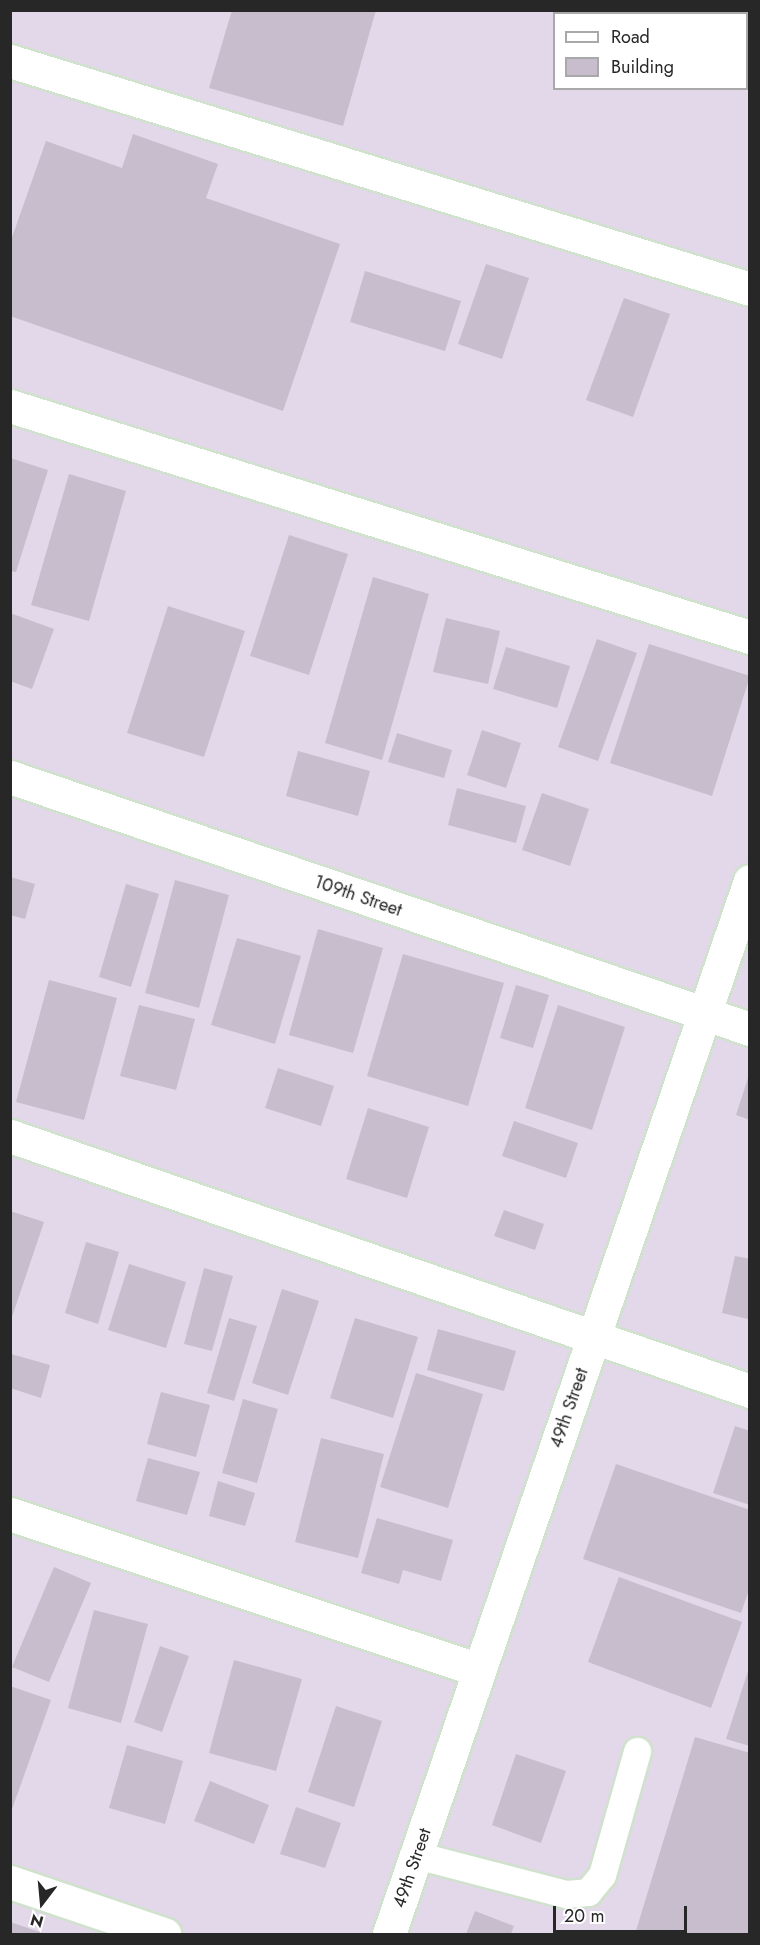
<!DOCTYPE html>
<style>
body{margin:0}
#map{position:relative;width:760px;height:1945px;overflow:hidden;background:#e3d8ea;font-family:Jost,sans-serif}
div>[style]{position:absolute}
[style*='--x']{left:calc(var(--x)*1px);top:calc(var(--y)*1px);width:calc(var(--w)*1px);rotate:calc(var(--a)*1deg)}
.building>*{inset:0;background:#c7bdcc}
.roads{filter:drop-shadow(2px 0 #d0e1cd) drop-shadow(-2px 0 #d0e1cd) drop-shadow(0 2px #d0e1cd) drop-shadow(0 -2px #d0e1cd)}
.service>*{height:27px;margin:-13.5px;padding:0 13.5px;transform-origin:13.5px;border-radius:13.5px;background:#fff}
.minor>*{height:33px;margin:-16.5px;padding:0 16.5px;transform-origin:16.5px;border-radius:16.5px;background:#fff}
span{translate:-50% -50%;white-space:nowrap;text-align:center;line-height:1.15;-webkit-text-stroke:4.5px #fff;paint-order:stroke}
.street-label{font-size:18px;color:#272727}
.frame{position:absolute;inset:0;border:12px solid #272727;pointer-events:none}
.legend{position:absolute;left:553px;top:12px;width:195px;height:78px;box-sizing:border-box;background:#fff;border:2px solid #a9a9a9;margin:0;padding:8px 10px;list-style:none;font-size:18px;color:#272727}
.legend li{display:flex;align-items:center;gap:12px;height:30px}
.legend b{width:30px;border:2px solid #a9a9a9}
.north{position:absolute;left:12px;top:1873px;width:60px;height:60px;-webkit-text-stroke:4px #fff;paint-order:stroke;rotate:196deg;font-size:16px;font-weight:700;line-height:24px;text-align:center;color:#272727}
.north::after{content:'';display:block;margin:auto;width:21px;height:27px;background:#272727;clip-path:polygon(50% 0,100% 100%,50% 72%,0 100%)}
.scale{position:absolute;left:553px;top:1906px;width:134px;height:27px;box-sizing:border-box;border:3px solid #272727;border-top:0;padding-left:8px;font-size:18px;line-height:21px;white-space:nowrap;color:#272727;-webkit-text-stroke:4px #fff;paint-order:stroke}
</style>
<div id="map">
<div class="building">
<div style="clip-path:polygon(232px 10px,376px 10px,343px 126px,209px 88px)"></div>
<div style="clip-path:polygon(133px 134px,218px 164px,206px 198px,340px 244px,283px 411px,10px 316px,10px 243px,46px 141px,122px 168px)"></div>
<div style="clip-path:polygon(486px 264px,529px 278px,502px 359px,458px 344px)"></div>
<div style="clip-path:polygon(365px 271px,461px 301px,445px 351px,350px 322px)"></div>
<div style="clip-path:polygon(624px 298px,670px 314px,633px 417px,586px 400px)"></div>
<div style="clip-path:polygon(10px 458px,48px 470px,16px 572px,10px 571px)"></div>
<div style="clip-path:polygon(69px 474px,126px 491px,89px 621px,31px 605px)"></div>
<div style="clip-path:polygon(289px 535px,348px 554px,309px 675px,250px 656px)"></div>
<div style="clip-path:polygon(373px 577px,429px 594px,382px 760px,325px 743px)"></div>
<div style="clip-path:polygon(168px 606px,245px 631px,204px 757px,127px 733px)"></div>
<div style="clip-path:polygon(10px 613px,54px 629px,32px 689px,10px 681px)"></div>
<div style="clip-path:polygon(446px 618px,500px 631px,488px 684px,433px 672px)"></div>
<div style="clip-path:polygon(597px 639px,637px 653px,598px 761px,558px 747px)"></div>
<div style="clip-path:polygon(649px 644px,750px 676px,712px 796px,610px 763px)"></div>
<div style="clip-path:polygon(506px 647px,570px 666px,557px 708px,493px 689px)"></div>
<div style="clip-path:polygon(482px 730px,521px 743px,506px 788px,467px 775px)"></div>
<div style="clip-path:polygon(397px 733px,452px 750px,444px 778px,388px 762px)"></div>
<div style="clip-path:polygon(298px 751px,370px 771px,358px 816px,286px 796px)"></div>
<div style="clip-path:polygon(457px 788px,526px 806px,516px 843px,448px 825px)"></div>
<div style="clip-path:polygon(542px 793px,589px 809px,570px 866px,522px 850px)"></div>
<div style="clip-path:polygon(10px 877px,35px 884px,25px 919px,10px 915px)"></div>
<div style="clip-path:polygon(175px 880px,229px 895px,199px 1008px,145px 993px)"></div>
<div style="clip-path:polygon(126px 884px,159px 894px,131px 987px,99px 977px)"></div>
<div style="clip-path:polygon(318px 929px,383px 948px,353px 1053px,289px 1035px)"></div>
<div style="clip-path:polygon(237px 938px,301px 956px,275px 1044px,211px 1025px)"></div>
<div style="clip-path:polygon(403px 954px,504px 983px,468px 1106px,367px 1076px)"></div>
<div style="clip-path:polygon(49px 980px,117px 998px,84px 1120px,16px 1102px)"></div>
<div style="clip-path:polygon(516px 985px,549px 995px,533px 1048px,500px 1038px)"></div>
<div style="clip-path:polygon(139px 1005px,195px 1019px,176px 1090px,120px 1076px)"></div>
<div style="clip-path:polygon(558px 1005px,625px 1027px,592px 1130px,525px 1108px)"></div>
<div style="clip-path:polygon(278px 1068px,334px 1086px,321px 1126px,265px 1108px)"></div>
<div style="clip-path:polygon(749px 1075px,750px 1075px,750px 1120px,736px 1115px)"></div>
<div style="clip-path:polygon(368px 1108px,429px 1127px,407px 1198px,346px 1179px)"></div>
<div style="clip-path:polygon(514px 1121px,578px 1143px,566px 1178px,502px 1156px)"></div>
<div style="clip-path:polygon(504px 1210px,544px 1224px,535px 1250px,494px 1236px)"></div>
<div style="clip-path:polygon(10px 1211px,44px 1222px,11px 1320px,10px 1320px)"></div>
<div style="clip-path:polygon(86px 1242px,119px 1252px,98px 1324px,65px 1313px)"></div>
<div style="clip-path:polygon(735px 1256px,750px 1259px,748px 1319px,722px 1313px)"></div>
<div style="clip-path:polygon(129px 1264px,186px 1282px,166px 1348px,108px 1330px)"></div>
<div style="clip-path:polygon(204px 1268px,233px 1276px,212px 1351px,184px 1344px)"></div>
<div style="clip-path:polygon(282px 1289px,319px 1301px,288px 1395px,252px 1383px)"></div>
<div style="clip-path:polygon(229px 1318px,257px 1326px,234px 1401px,207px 1393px)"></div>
<div style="clip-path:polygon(355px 1318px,418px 1337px,393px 1418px,330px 1398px)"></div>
<div style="clip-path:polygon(438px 1329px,516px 1351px,504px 1391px,427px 1370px)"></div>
<div style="clip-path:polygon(11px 1354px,50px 1365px,41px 1398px,10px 1388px)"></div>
<div style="clip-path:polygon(416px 1373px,483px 1394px,448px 1508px,380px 1487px)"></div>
<div style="clip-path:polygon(161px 1392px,210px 1405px,196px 1457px,147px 1444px)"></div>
<div style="clip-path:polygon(243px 1399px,278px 1409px,257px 1483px,222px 1473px)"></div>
<div style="clip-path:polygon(735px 1426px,750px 1431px,750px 1505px,713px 1493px)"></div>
<div style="clip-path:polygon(321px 1438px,384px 1454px,358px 1558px,295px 1542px)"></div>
<div style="clip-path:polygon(148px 1458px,200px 1472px,187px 1515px,136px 1501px)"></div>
<div style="clip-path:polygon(616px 1464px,750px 1510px,750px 1587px,741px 1613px,583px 1559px)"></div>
<div style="clip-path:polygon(218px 1481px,255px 1493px,245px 1526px,209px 1516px)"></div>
<div style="clip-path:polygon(377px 1518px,453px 1540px,441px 1581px,403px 1570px,399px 1584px,361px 1573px)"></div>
<div style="clip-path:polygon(54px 1567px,91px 1583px,49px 1682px,12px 1667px)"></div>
<div style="clip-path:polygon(619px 1577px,742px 1622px,711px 1708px,588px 1662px)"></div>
<div style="clip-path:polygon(94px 1610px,148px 1624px,121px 1723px,68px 1708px)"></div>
<div style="clip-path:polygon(160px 1646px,189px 1656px,162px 1732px,134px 1722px)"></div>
<div style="clip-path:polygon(234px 1660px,302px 1679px,276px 1771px,209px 1753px)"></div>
<div style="clip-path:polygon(749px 1668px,750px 1668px,750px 1746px,726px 1739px)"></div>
<div style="clip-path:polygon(10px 1686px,51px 1700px,11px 1812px,10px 1812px)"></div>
<div style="clip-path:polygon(336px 1706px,382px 1721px,354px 1807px,308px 1792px)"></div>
<div style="clip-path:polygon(695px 1737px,750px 1753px,750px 1934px,635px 1934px)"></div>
<div style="clip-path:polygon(127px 1745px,183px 1761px,165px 1824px,109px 1808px)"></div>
<div style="clip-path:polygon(516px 1754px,566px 1771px,541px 1843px,492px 1825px)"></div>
<div style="clip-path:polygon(210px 1781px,269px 1805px,254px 1844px,194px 1821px)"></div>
<div style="clip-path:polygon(296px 1807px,341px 1823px,325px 1868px,280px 1854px)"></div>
<div style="clip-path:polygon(475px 1911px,514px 1926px,511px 1934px,466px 1934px)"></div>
<div style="clip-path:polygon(10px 1922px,46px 1934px,10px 1934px)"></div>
</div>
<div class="roads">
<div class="service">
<div style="--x:416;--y:1855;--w:155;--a:14.6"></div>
<div style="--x:566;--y:1894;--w:22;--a:-5"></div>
<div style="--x:588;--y:1892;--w:22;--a:-51"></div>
<div style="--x:602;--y:1875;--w:129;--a:-74.2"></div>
</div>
<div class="minor">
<div style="--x:10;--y:61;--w:774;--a:17.12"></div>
<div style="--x:10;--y:406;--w:775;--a:17.34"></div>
<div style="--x:10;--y:777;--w:782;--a:18.81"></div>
<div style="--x:10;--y:1136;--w:783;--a:19.01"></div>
<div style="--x:10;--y:1514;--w:494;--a:18.4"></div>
<div style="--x:10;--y:1882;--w:163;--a:18.7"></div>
<div style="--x:389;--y:1934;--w:1113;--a:-71.08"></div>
</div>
</div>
<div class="street-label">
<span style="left:358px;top:896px;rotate:19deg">109th Street</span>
<span style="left:569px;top:1408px;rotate:-71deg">49th Street</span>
<span style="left:412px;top:1868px;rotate:-71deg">49th Street</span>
</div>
<div class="frame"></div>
<ul class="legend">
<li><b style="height:8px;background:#fff"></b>Road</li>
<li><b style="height:16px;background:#c7bdcc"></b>Building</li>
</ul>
<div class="north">N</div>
<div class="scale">20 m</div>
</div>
